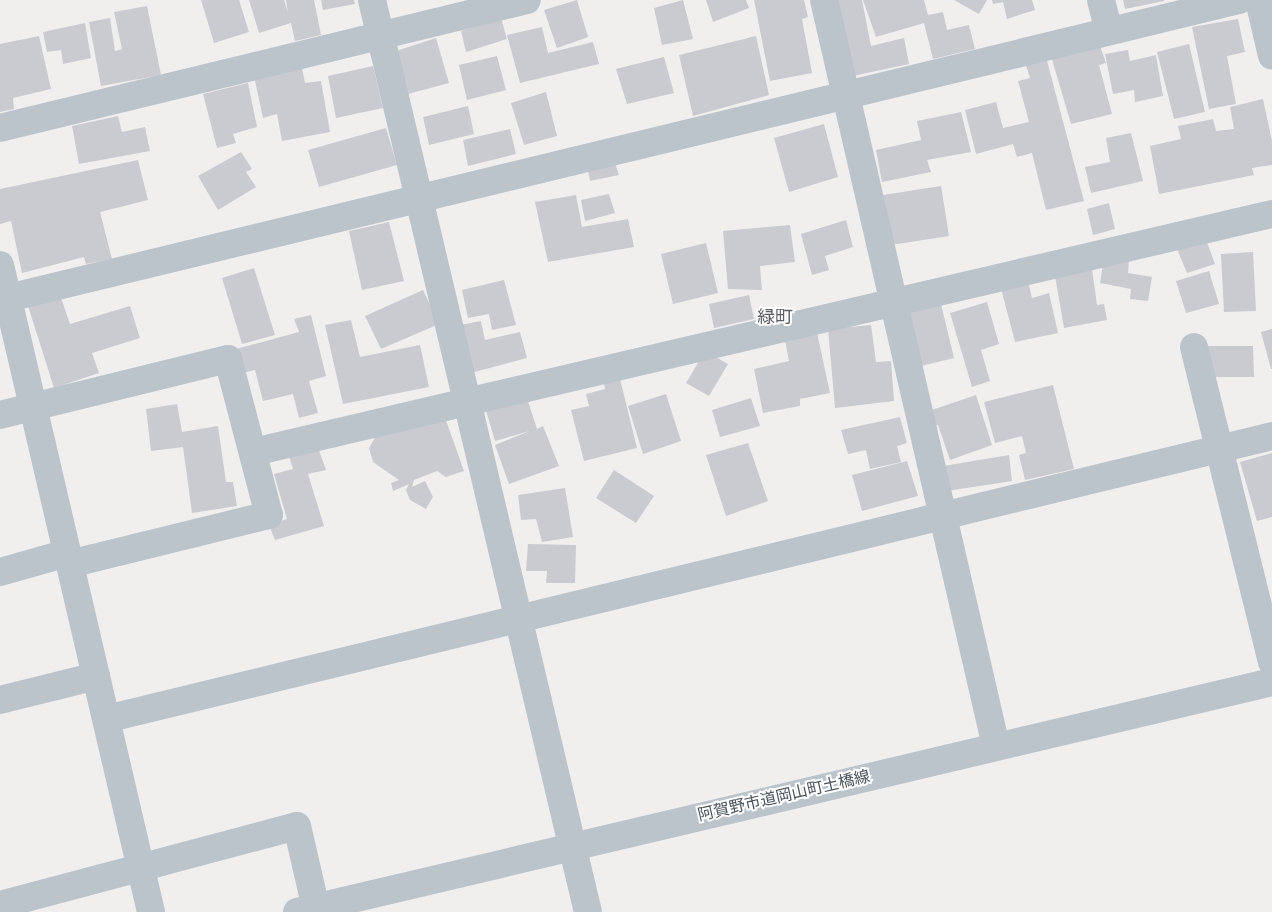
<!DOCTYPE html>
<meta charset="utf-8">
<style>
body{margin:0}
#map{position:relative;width:1272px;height:912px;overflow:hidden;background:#f1eeee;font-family:"Nunito Sans","Noto Sans JP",sans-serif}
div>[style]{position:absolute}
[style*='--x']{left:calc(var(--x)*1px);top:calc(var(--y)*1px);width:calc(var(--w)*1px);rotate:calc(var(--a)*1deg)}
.building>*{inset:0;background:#c9cbd1}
.minor>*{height:28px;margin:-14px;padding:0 14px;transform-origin:14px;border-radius:14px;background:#bbc3cb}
.tertiary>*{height:28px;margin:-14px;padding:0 14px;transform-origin:14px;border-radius:14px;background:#bbc3cb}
span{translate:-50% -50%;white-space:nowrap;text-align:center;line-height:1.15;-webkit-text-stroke:4px #fff;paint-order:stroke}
.street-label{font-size:16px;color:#48525b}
.neighbourhood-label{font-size:18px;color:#5b5f63}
</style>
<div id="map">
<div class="building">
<div style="clip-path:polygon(201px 0,239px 0,249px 32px,214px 43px)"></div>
<div style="clip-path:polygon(249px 0,284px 0,288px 13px,286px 0,314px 0,321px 35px,295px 41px,291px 23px,259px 33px)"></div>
<div style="clip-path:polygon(321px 0,354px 0,355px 4px,323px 10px)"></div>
<div style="clip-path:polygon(577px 0,588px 37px,557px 48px,544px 10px)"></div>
<div style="clip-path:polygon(683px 0,693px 39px,662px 45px,654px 8px)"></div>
<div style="clip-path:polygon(706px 0,746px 0,749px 8px,713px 22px)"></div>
<div style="clip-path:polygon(754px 0,804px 0,808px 17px,802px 19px,812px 73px,770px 81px)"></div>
<div style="clip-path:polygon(835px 0,862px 0,871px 46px,904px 38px,909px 64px,853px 76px)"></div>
<div style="clip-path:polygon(863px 0,924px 0,928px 15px,943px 12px,947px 30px,969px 25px,975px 49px,933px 59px,924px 23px,876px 37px)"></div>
<div style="clip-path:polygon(954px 0,987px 0,979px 14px)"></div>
<div style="clip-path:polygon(992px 0,1032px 0,1035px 10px,1007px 19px,1003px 2px,993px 4px)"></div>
<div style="clip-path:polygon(1123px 0,1164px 0,1164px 1px,1125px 9px)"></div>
<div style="clip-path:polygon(147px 6px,161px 75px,101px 86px,89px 22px,110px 18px,115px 51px,122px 49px,114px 12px)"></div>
<div style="clip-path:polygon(501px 18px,507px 39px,466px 52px,461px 31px)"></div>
<div style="clip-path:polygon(1238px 19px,1245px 52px,1227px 56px,1236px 104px,1209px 109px,1192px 27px)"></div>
<div style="clip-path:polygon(85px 23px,91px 58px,63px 64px,61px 50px,47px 52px,43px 32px)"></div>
<div style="clip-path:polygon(542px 27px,548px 53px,593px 42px,599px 64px,520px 83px,507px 35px)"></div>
<div style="clip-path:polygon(39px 36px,51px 89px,13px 98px,14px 109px,0 112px,0 44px)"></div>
<div style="clip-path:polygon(756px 36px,769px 95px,693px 116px,679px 55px)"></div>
<div style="clip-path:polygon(436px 38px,449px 83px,408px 94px,396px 51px)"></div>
<div style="clip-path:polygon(1099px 43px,1106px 63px,1099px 65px,1112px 114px,1071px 124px,1051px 56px)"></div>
<div style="clip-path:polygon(1189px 44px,1205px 112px,1174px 119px,1157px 52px)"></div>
<div style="clip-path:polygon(1128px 50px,1130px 61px,1156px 55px,1163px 96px,1135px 102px,1134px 90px,1113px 94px,1105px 54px)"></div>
<div style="clip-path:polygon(497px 56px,506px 90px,467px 100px,459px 65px)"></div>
<div style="clip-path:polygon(664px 57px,674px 93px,627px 104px,616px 69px)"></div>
<div style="clip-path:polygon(1046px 57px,1084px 201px,1046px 210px,1032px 153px,1017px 157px,1013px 144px,976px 154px,965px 110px,996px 102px,1003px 128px,1029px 122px,1018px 81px,1030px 78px,1025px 62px)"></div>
<div style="clip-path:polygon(373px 66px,383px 108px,336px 118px,328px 76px)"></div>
<div style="clip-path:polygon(302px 68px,305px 83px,321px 81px,330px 132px,282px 141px,277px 114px,263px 118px,254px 76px)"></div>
<div style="clip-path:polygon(248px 83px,257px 127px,233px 134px,236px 143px,217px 148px,203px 94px)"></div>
<div style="clip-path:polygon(546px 92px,557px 136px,524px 145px,511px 103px)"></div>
<div style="clip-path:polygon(1263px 99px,1272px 141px,1272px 165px,1252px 168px,1254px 175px,1159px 194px,1150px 146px,1181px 139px,1178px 126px,1213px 119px,1216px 131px,1234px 129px,1230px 107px)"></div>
<div style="clip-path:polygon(468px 106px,474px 134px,429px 145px,423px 117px)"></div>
<div style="clip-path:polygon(961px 112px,971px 152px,927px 160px,931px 172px,882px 182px,876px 150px,921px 140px,917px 121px)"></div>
<div style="clip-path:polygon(118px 116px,122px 132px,145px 127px,150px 151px,79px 164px,72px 126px)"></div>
<div style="clip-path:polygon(824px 124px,838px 177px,789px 192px,774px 138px)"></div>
<div style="clip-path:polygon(386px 128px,397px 165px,319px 187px,308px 150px)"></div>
<div style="clip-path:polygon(510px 129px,516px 154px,468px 166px,463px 140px)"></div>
<div style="clip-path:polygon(1131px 133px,1143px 181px,1091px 193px,1085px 167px,1110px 162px,1106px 138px)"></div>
<div style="clip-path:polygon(241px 152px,252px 169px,246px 172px,256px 187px,218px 210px,198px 176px)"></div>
<div style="clip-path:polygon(138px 160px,148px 200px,100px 212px,112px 259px,86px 264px,84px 257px,22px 273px,11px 221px,0 224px,0 189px)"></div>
<div style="clip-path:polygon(614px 160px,619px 175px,590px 181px,587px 165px)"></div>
<div style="clip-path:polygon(941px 186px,949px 236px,891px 245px,883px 195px)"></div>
<div style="clip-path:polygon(609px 194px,615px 213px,585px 221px,581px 200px)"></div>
<div style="clip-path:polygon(576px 195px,582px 227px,628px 219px,634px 247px,548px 262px,535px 202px)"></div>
<div style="clip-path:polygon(1109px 203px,1115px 229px,1093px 235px,1087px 209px)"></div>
<div style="clip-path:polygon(846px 220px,853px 247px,825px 256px,829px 270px,812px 275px,801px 234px)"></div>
<div style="clip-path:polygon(389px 222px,404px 281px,362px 290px,349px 231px)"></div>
<div style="clip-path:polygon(790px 225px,795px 262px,760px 266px,762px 290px,728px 289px,723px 231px)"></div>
<div style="clip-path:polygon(1204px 234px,1215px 264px,1187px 273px,1175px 244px)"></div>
<div style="clip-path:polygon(706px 243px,718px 293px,673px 304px,661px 254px)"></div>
<div style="clip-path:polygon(1253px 252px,1256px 311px,1224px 312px,1221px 254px)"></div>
<div style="clip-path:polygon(1104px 258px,1129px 260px,1128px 273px,1152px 277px,1148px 301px,1130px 299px,1131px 289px,1100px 283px)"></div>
<div style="clip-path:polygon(254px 268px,275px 335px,242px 344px,222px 278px)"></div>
<div style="clip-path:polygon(1092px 269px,1097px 305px,1104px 304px,1107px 320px,1064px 328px,1055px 276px)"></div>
<div style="clip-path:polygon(1209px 271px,1219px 304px,1186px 313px,1176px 281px)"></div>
<div style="clip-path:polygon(1026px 273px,1032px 298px,1049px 293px,1058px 333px,1015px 342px,999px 281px)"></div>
<div style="clip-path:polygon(504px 280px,516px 325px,492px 330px,489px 314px,468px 318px,462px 290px)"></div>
<div style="clip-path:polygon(423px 290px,439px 324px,381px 349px,365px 316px)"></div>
<div style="clip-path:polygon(60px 295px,70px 324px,130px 306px,140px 338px,92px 353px,99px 373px,54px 388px,28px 306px)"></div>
<div style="clip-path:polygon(749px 295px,754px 319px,714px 328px,709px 304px)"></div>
<div style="clip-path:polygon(987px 302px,999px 344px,981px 350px,990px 381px,972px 387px,950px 313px)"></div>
<div style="clip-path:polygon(941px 304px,954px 358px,921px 366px,909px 310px)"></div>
<div style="clip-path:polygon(311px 315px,326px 376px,309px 381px,318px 413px,299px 418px,293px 394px,263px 401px,255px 370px,242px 373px,236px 349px,299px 332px,294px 319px)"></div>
<div style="clip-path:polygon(351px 320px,360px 357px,420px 345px,429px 387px,343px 404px,325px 325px)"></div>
<div style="clip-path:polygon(481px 321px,485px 340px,520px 332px,527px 358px,471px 373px,460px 325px)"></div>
<div style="clip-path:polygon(871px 325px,876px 362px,891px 361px,894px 401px,835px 408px,828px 329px)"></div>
<div style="clip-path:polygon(816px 328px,830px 393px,800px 399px,800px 406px,763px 413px,754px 369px,789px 361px,784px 335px)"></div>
<div style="clip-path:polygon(1272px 329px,1272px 369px,1271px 369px,1261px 332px)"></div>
<div style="clip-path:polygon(1208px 346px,1253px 346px,1254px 377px,1209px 377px)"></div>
<div style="clip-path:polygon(705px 351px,728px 364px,709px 396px,686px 383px)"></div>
<div style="clip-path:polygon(619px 375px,637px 448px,584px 461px,571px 410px,589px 406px,586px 394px,605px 389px,603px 379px)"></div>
<div style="clip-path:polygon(1053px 385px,1074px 469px,1025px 480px,1019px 455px,1026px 453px,1022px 436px,995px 443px,984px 402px)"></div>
<div style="clip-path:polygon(666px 394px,681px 441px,643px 454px,628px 406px)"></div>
<div style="clip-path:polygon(526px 395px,537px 429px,543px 426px,559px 466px,509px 484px,495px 445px,530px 431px,495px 441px,485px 407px)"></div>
<div style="clip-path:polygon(976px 395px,992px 445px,950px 460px,938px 425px,924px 428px,920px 414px)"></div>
<div style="clip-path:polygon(751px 398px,760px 426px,720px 437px,712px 410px)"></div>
<div style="clip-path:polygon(177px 404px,182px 432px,218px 426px,226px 482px,233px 482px,237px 506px,192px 513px,183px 447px,151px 451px,146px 409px)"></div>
<div style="clip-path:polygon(442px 409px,464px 471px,446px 477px,437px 471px,414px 480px,412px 487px,425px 481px,433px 497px,426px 509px,410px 500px,406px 490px,409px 484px,393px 491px,391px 483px,399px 480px,373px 462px,369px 448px,377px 434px)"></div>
<div style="clip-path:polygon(900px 417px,907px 443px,897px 446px,901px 462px,870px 469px,866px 450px,848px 454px,841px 430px)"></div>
<div style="clip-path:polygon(748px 443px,768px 501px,726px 516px,706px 455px)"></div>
<div style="clip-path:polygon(317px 445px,326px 470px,308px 474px,324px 526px,275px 540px,269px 525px,287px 519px,274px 474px,293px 469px,288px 453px)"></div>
<div style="clip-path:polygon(1272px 453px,1272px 517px,1257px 521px,1240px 462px)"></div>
<div style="clip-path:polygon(1009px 455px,1012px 481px,947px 491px,943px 466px)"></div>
<div style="clip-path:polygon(907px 461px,918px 496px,862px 511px,852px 475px)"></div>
<div style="clip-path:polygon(614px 470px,654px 496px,636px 523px,596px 498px)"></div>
<div style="clip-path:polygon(565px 488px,573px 537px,542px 542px,536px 519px,521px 520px,518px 495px)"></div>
<div style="clip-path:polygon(528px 544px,576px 545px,575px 583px,546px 583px,547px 571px,526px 571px)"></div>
</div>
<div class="minor">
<div style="--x:372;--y:0;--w:937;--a:76.68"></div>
<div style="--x:824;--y:0;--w:766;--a:77.02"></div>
<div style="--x:1101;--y:0;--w:32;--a:76"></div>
<div style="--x:1259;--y:0;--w:57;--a:76.9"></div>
<div style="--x:0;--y:128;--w:542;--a:-13.65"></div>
<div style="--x:0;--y:265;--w:664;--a:76.86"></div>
<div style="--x:0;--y:300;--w:1275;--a:-13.61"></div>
<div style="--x:1194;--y:347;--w:325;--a:76.1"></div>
<div style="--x:0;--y:415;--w:235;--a:-13.8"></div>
<div style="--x:228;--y:359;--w:161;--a:75.3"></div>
<div style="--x:269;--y:515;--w:205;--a:166.2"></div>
<div style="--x:253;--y:452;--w:1046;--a:-13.15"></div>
<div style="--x:0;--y:572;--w:70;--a:-15.8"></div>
<div style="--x:0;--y:700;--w:99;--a:-14"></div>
<div style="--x:106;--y:719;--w:1200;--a:-13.64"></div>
<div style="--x:0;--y:905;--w:307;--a:-14.9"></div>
<div style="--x:297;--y:826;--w:84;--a:77"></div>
</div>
<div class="tertiary">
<div style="--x:297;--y:912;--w:1002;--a:-13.27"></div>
</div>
<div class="street-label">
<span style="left:784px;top:796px;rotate:-13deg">阿賀野市道岡山町土橋線</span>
</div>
<div class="neighbourhood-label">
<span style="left:775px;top:317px">緑町</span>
</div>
</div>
